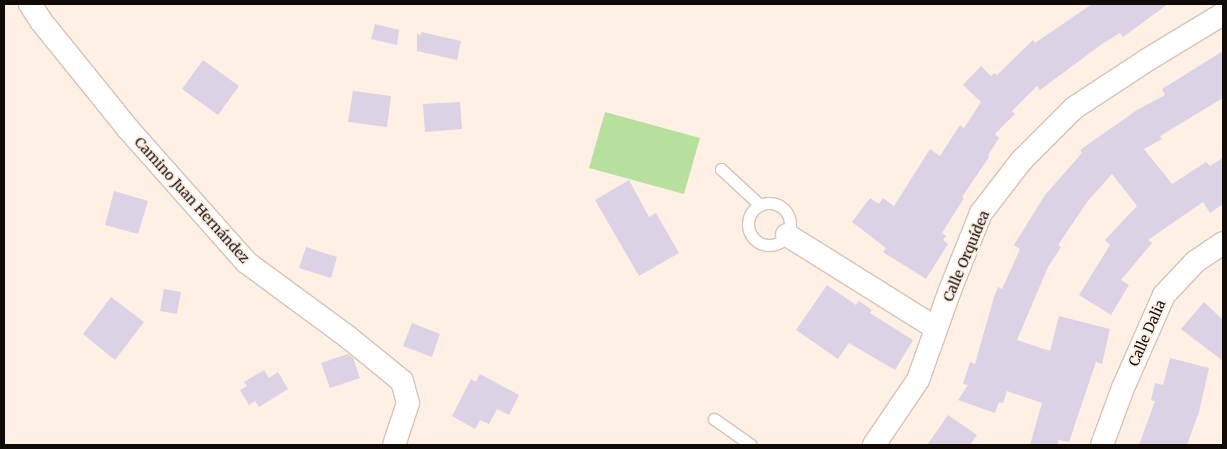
<!DOCTYPE html>
<meta charset="utf-8">
<style>
body{margin:0}
#map{position:relative;width:1227px;height:449px;overflow:hidden;background:#fff0e5;font-family:Merriweather,serif}
div>[style]{position:absolute}
[style*='--x']{left:calc(var(--x)*1px);top:calc(var(--y)*1px);width:calc(var(--w)*1px);rotate:calc(var(--a)*1deg)}
.green>*{inset:0;background:#b7df9e}
.building>*{inset:0;background:#dbd2e5}
.roads{filter:drop-shadow(1px 0 #d6c4b6) drop-shadow(-1px 0 #d6c4b6) drop-shadow(0 1px #d6c4b6) drop-shadow(0 -1px #d6c4b6)}
.service>*{height:11px;margin:-5.5px;padding:0 5.5px;transform-origin:5.5px;border-radius:5.5px;background:#fff}
.service>.ring{margin:-5.5px;padding:0;box-sizing:content-box;background:none;border:11px solid #fff;border-radius:50%}
.minor>*{height:22px;margin:-11px;padding:0 11px;transform-origin:11px;border-radius:11px;background:#fff}
span{translate:-50% -50%;white-space:nowrap;text-align:center;line-height:1.15;-webkit-text-stroke:4px #fff0e5;paint-order:stroke}
.street-label{font-size:14px;color:#110b07}
.frame{position:absolute;inset:0;border:5px solid #110b07;pointer-events:none}
</style>
<div id="map">
<div class="green">
<div style="clip-path:polygon(605px 112px,700px 138px,684px 194px,589px 168px)"></div>
</div>
<div class="building">
<div style="clip-path:polygon(1092px 4px,1168px 4px,1123px 37px,1120px 33px,1102px 44px,1040px 90px,1037px 86px,1012px 111px,1015px 114px,995px 134px,999px 138px,988px 155px,989px 157px,962px 197px,964px 198px,942px 233px,946px 236px,943px 240px,948px 244px,926px 279px,883px 252px,886px 248px,852px 222px,870px 198px,879px 204px,883px 198px,894px 206px,930px 149px,940px 156px,960px 125px,964px 128px,981px 102px,963px 85px,981px 66px,991px 76px,994px 73px,997px 75px,1033px 40px,1035px 43px)"></div>
<div style="clip-path:polygon(375px 24px,399px 30px,397px 45px,371px 39px)"></div>
<div style="clip-path:polygon(421px 32px,461px 41px,457px 60px,417px 51px,417px 34px,421px 35px)"></div>
<div style="clip-path:polygon(1223px 51px,1223px 98px,1160px 136px,1162px 139px,1144px 149px,1172px 184px,1206px 162px,1210px 166px,1223px 158px,1223px 204px,1210px 213px,1203px 202px,1148px 240px,1152px 243px,1121px 280px,1129px 285px,1111px 315px,1079px 295px,1110px 245px,1105px 240px,1137px 206px,1112px 174px,1087px 202px,1058px 245px,1061px 247px,1048px 267px,1017px 340px,1050px 351px,1059px 316px,1110px 329px,1102px 364px,1096px 362px,1069px 442px,1059px 440px,1057px 445px,1030px 445px,1042px 403px,1007px 391px,1003px 403px,999px 402px,995px 413px,958px 400px,968px 385px,963px 384px,970px 362px,975px 364px,994px 297px,998px 287px,1002px 289px,1020px 249px,1014px 245px,1045px 195px,1082px 153px,1080px 150px,1137px 110px,1165px 95px,1162px 89px)"></div>
<div style="clip-path:polygon(203px 60px,239px 86px,218px 115px,182px 89px)"></div>
<div style="clip-path:polygon(353px 91px,391px 96px,387px 127px,348px 122px)"></div>
<div style="clip-path:polygon(460px 102px,462px 129px,425px 132px,423px 104px)"></div>
<div style="clip-path:polygon(629px 180px,649px 217px,656px 213px,679px 253px,639px 276px,595px 200px)"></div>
<div style="clip-path:polygon(114px 191px,148px 201px,138px 234px,105px 225px)"></div>
<div style="clip-path:polygon(306px 247px,337px 257px,331px 278px,299px 268px)"></div>
<div style="clip-path:polygon(827px 285px,856px 305px,859px 301px,872px 310px,870px 313px,913px 340px,895px 370px,849px 343px,838px 359px,796px 330px)"></div>
<div style="clip-path:polygon(164px 289px,181px 292px,177px 314px,160px 311px)"></div>
<div style="clip-path:polygon(111px 297px,144px 322px,115px 360px,83px 334px)"></div>
<div style="clip-path:polygon(1204px 302px,1223px 320px,1223px 361px,1181px 329px)"></div>
<div style="clip-path:polygon(412px 323px,440px 334px,432px 357px,403px 346px)"></div>
<div style="clip-path:polygon(348px 354px,353px 358px,360px 378px,330px 388px,321px 363px)"></div>
<div style="clip-path:polygon(1170px 358px,1209px 368px,1199px 412px,1187px 445px,1139px 445px,1155px 401px,1151px 400px,1155px 383px,1163px 385px)"></div>
<div style="clip-path:polygon(264px 370px,269px 378px,278px 372px,288px 389px,259px 407px,255px 401px,249px 405px,240px 390px,247px 386px,244px 382px)"></div>
<div style="clip-path:polygon(480px 374px,519px 395px,509px 415px,497px 409px,489px 424px,480px 420px,475px 429px,452px 416px,471px 379px,476px 382px)"></div>
<div style="clip-path:polygon(948px 415px,977px 435px,970px 445px,927px 445px)"></div>
</div>
<div class="roads">
<div class="service">
<div style="--x:721;--y:169;--w:53;--a:42.7"></div>
<div class="ring" style="left:748px;top:203px;width:31px;height:31px"></div>
<div style="--x:714;--y:419;--w:45;--a:35.1"></div>
</div>
<div class="minor">
<div style="--x:30;--y:4;--w:20;--a:57"></div>
<div style="--x:41;--y:21;--w:140;--a:51.1"></div>
<div style="--x:129;--y:130;--w:176;--a:48.4"></div>
<div style="--x:246;--y:262;--w:128;--a:36.4"></div>
<div style="--x:349;--y:338;--w:68;--a:39.1"></div>
<div style="--x:402;--y:381;--w:23;--a:75"></div>
<div style="--x:408;--y:403;--w:44;--a:108.4"></div>
<div style="--x:787;--y:235;--w:176;--a:32"></div>
<div style="--x:874;--y:445;--w:78;--a:-55.9"></div>
<div style="--x:918;--y:380;--w:96;--a:-70.4"></div>
<div style="--x:950;--y:290;--w:83;--a:-68.1"></div>
<div style="--x:981;--y:213;--w:66;--a:-52.4"></div>
<div style="--x:1021;--y:161;--w:75;--a:-45"></div>
<div style="--x:1074;--y:108;--w:87;--a:-33.3"></div>
<div style="--x:1147;--y:60;--w:89;--a:-31.2"></div>
<div style="--x:1102;--y:445;--w:61;--a:-69.8"></div>
<div style="--x:1123;--y:388;--w:102;--a:-66.2"></div>
<div style="--x:1164;--y:295;--w:45;--a:-46.8"></div>
<div style="--x:1195;--y:262;--w:34;--a:-34"></div>
</div>
</div>
<div class="street-label">
<span style="left:192px;top:200px;rotate:48deg">Camino Juan Hernández</span>
<span style="left:966px;top:256px;rotate:-67deg">Calle Orquídea</span>
<span style="left:1147px;top:333px;rotate:-66deg">Calle Dalia</span>
</div>
<div class="frame"></div>
</div>
